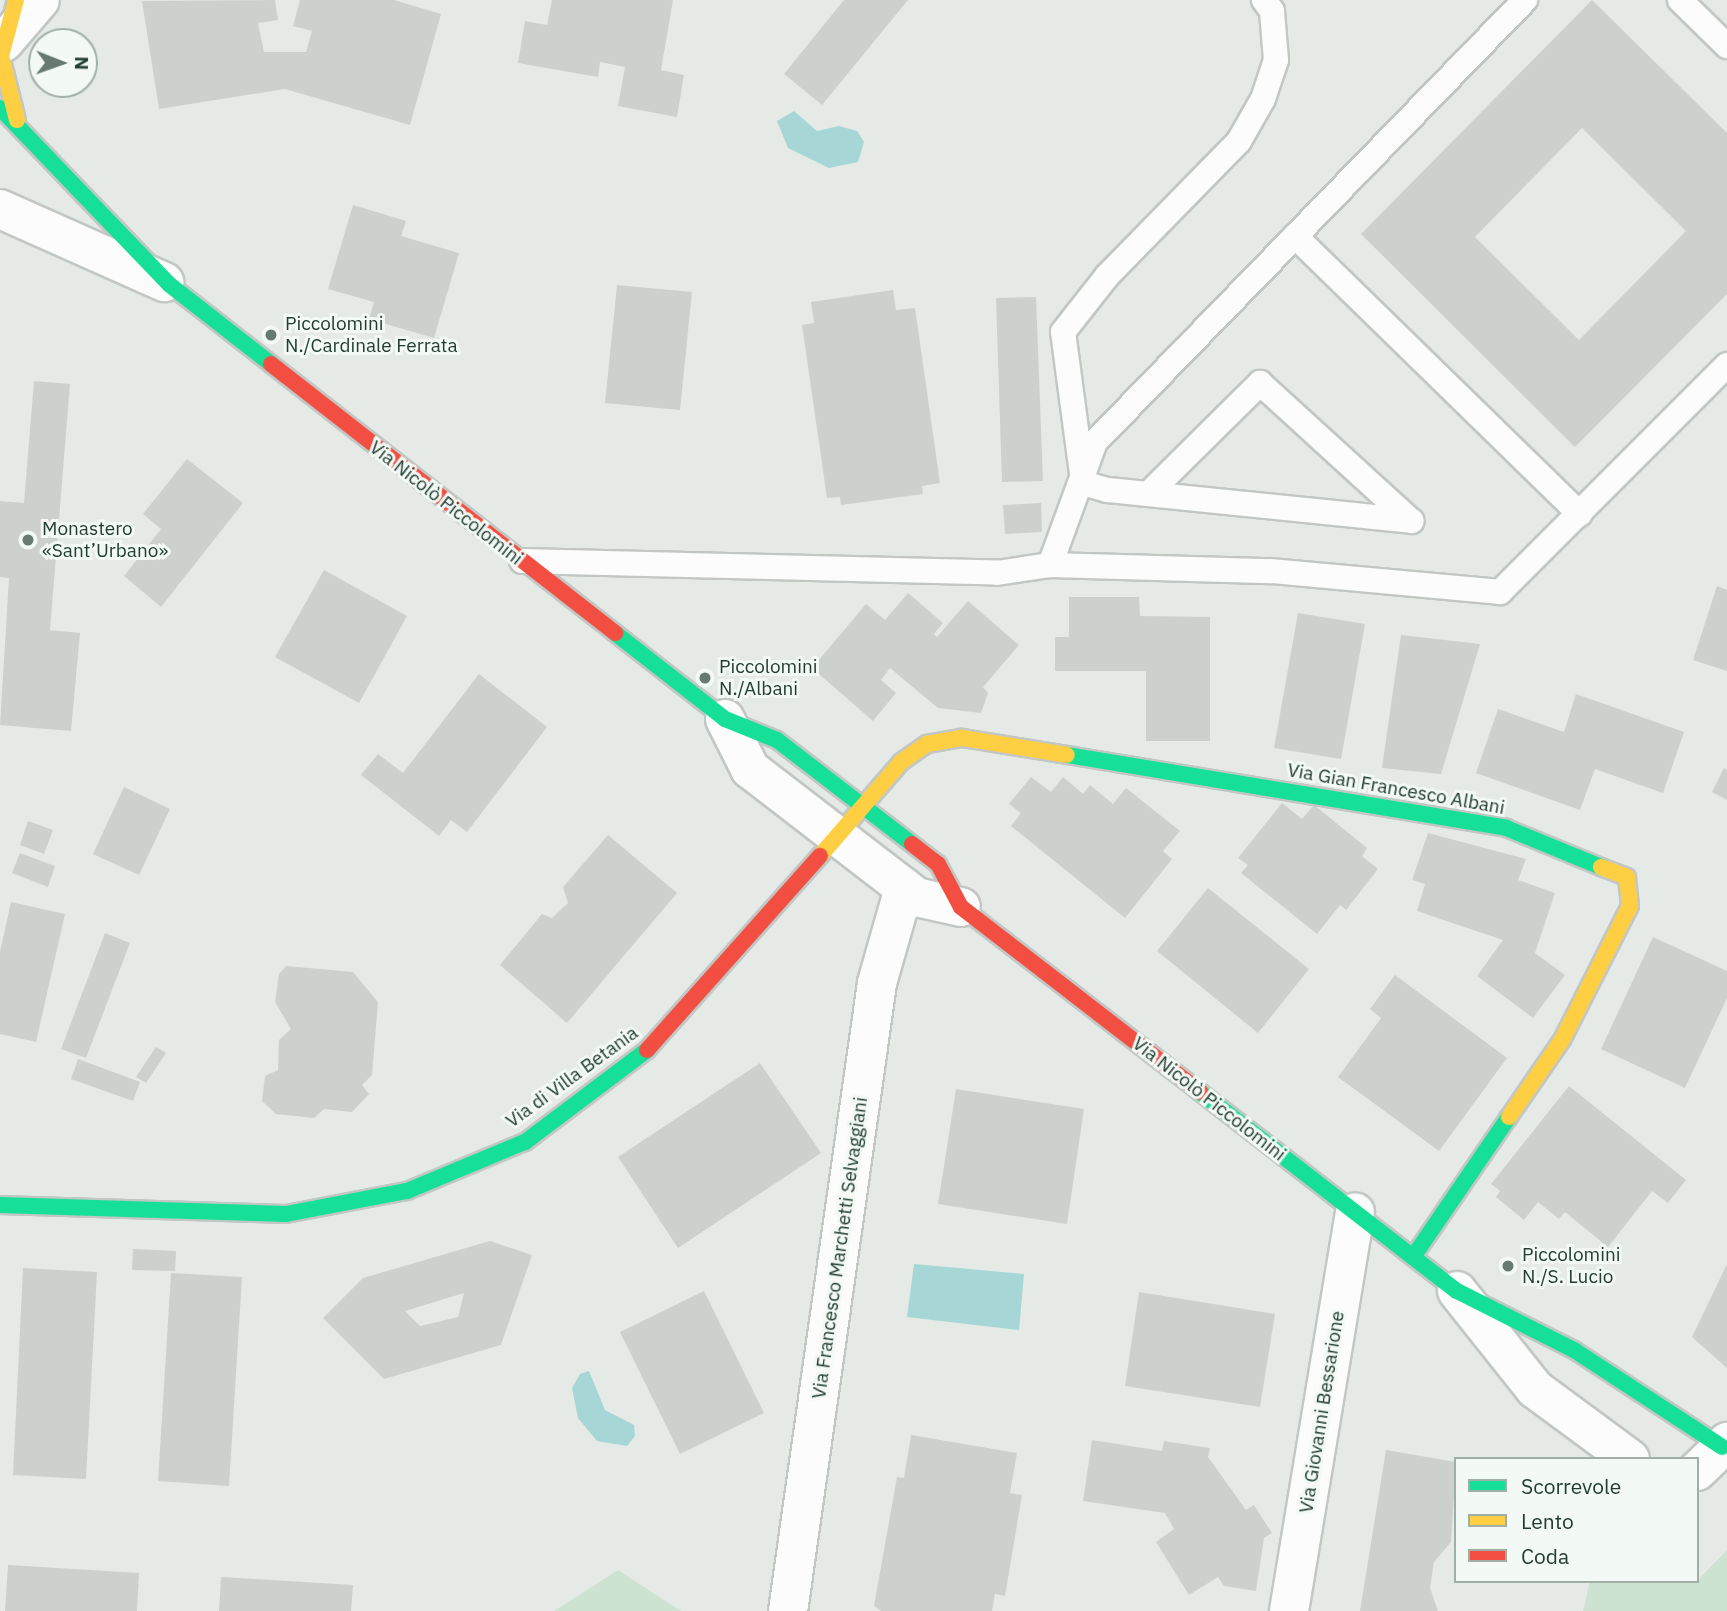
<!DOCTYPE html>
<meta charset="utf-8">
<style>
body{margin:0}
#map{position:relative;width:1727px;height:1611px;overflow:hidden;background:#e5eae7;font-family:"IBM Plex Sans",sans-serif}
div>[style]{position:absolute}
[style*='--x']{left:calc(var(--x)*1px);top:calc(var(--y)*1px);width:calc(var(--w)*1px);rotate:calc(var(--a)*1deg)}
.green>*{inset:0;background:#cee2d2}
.water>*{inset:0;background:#a7d6d6}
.building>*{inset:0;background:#ccd1ce}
.roads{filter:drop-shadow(2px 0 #c2c7c4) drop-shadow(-2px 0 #c2c7c4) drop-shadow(0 2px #c2c7c4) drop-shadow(0 -2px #c2c7c4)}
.lane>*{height:24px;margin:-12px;padding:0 12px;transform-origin:12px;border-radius:12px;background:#fbfcfb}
.street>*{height:38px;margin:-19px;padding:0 19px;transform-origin:19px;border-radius:19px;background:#fbfcfb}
.fast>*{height:16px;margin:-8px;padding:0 8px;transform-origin:8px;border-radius:8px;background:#16e098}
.slow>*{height:16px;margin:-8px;padding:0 8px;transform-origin:8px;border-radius:8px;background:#ffcf43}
.jam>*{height:16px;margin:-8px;padding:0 8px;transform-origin:8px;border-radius:8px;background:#f24e42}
.dots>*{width:19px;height:19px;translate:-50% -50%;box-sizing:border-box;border:4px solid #f3f9f5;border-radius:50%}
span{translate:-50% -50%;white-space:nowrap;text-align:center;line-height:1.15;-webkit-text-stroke:6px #f3f9f5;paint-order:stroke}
.poi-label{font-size:19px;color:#233d32}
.left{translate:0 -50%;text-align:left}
.street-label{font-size:19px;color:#233d32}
.legend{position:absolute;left:1454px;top:1457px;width:245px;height:126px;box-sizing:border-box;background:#f3f9f5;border:2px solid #a0aea7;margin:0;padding:9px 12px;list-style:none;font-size:21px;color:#233d32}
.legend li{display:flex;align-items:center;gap:14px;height:35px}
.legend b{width:35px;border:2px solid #a0aea7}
.north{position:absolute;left:28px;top:28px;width:70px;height:70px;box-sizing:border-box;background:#f3f9f5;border:2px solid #a0aea7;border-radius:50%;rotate:91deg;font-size:19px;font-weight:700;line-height:28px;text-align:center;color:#233d32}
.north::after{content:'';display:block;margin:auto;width:24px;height:32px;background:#677a71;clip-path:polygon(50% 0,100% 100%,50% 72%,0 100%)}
</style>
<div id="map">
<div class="green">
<div style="clip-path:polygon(1727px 1550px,1727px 1611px,1583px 1611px,1590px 1581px,1689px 1583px,1697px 1581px)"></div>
<div style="clip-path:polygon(618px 1570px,681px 1611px,554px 1611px)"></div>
</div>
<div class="water">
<div style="clip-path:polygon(794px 111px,817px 131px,839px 126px,857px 131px,864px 142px,858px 162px,829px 168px,788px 148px,777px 121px)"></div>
<div style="clip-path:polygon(914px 1264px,1024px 1274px,1019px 1330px,907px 1317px)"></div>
<div style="clip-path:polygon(589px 1371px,605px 1410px,634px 1425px,635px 1436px,627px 1446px,597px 1441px,578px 1418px,572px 1388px,580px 1374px)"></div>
</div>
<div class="building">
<div style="clip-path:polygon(275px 0,278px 20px,258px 23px,264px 52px,306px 52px,312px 31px,293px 26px,300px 0,394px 0,441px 14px,410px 125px,285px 89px,159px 109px,142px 1px)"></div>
<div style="clip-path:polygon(552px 0,673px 0,661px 70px,684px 75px,677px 117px,618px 106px,625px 67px,600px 62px,598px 77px,518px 63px,525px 21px,547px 25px)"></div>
<div style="clip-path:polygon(844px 0,908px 0,822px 105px,784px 74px)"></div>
<div style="clip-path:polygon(evenodd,1592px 0,1727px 133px,1727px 294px,1575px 447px,1361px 234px,1592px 0,1582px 128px,1686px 231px,1579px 340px,1475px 237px,1582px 128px)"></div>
<div style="clip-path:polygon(353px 205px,406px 221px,401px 236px,459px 253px,434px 338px,369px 319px,374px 302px,328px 289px)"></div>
<div style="clip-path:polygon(617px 285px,692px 292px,680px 410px,605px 403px)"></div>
<div style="clip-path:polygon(893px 290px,896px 310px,915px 308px,940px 483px,922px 486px,923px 494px,841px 505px,840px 497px,827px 498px,802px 325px,814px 323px,811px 302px)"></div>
<div style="clip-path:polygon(1036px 297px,1043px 481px,1002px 482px,996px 298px)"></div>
<div style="clip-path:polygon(34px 381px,70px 384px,50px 630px,80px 633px,71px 731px,0 725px,9px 578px,0 577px,0 501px,24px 503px)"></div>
<div style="clip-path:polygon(187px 459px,243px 503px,161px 607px,124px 576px,161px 529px,143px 514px)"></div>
<div style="clip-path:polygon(1041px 503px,1042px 532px,1005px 534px,1003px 505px)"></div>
<div style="clip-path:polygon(324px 570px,407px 616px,359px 703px,275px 657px)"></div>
<div style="clip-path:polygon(1717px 586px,1727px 590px,1727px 671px,1693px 660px)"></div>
<div style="clip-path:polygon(908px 593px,943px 623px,934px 634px,937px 637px,968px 601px,1019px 645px,983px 687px,988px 693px,981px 713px,938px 708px,890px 668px,881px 680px,896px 693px,873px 721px,812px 668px,866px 604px,885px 620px)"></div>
<div style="clip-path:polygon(1069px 597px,1139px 597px,1140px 616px,1210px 617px,1210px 741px,1146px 741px,1146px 671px,1055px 671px,1055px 637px,1069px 637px)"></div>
<div style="clip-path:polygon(1298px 613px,1365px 624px,1341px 759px,1274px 748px)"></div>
<div style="clip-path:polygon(1401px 635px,1480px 644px,1441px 774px,1382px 768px)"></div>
<div style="clip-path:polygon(479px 674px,547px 727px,467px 832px,451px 820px,439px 836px,361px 775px,378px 754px,403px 773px)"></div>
<div style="clip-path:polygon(1576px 694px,1684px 732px,1663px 793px,1595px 769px,1580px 810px,1476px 773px,1498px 709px,1564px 732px)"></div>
<div style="clip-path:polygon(1724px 768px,1727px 770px,1727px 800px,1712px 792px)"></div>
<div style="clip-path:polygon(1031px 777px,1051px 792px,1063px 777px,1083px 794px,1090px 785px,1113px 804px,1126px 788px,1180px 831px,1163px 851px,1172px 859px,1125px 918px,1011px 826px,1021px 813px,1009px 804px)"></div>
<div style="clip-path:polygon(124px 787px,170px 809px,139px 875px,93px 854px)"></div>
<div style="clip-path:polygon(1282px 803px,1302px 819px,1314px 805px,1367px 848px,1362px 856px,1378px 869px,1346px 910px,1340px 905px,1317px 934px,1241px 873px,1248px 865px,1238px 858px)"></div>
<div style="clip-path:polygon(28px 821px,53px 830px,44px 854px,20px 845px)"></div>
<div style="clip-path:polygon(1428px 833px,1526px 859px,1518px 880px,1555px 893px,1535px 953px,1565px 975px,1533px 1018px,1477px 976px,1503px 940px,1417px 911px,1425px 884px,1412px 880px)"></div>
<div style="clip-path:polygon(608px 835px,677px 893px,567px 1023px,500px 965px,542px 914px,552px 918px,568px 903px,563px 887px)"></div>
<div style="clip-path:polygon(20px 853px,55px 866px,48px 887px,12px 873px)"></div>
<div style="clip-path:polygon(1208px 888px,1309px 969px,1258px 1033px,1157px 951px)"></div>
<div style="clip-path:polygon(11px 902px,65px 914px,36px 1042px,0 1034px,0 952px)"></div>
<div style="clip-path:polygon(105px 933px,130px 943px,86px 1058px,61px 1049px)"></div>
<div style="clip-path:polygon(1653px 937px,1727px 971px,1727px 998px,1685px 1088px,1601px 1049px)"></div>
<div style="clip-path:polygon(286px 966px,353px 972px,378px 1002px,372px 1075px,362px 1085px,369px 1094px,352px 1112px,324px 1109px,314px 1118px,276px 1114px,262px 1101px,265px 1076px,278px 1070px,279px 1040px,291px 1029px,275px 1002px,279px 974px)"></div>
<div style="clip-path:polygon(1395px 975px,1507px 1058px,1439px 1151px,1338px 1077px,1381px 1018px,1370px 1009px)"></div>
<div style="clip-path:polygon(156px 1047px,166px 1053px,146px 1083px,136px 1077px)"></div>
<div style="clip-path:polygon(78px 1059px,140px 1082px,133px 1101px,71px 1079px)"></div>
<div style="clip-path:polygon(760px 1063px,821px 1153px,678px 1248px,618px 1157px)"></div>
<div style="clip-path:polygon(1569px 1086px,1686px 1180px,1668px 1203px,1652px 1191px,1608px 1247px,1565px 1212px,1559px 1219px,1538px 1202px,1524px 1220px,1496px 1197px,1500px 1191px,1491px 1184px)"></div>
<div style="clip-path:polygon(956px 1089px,1084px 1109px,1067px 1224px,938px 1204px)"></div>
<div style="clip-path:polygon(evenodd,490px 1241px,532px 1255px,501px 1345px,384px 1379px,323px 1318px,363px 1278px,490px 1241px,464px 1293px,458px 1317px,420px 1326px,405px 1311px,464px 1293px)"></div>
<div style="clip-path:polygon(133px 1249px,176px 1251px,175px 1271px,132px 1270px)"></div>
<div style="clip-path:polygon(1727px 1264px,1727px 1368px,1692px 1337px)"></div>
<div style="clip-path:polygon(23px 1268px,97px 1272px,86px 1479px,13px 1475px)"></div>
<div style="clip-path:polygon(171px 1273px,242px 1277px,229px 1486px,158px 1481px)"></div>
<div style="clip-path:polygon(704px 1291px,764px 1413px,680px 1454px,620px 1332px)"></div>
<div style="clip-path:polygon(1139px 1292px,1275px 1314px,1260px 1407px,1125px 1386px)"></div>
<div style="clip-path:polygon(911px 1435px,1017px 1453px,1010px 1493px,1022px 1495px,1005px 1596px,995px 1594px,992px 1611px,881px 1611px,874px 1606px,897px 1477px,904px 1478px)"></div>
<div style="clip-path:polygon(1092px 1440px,1162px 1451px,1164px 1441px,1210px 1448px,1208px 1457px,1246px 1510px,1254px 1505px,1272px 1533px,1264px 1538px,1256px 1591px,1224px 1586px,1218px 1577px,1189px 1595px,1156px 1542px,1174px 1529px,1165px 1513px,1083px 1501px)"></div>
<div style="clip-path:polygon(1386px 1450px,1456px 1462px,1451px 1542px,1434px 1562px,1430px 1588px,1438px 1611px,1360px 1611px)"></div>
<div style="clip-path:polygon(8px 1565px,139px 1573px,137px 1611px,5px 1611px)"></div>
<div style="clip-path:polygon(221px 1577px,353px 1585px,351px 1611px,219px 1611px)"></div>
</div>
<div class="roads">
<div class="lane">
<div style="--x:1680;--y:0;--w:66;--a:44.4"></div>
<div style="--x:1295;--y:236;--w:398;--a:44.3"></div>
<div style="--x:1082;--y:474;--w:143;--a:-97.6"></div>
<div style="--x:1063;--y:332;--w:71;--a:-51.8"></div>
<div style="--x:1107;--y:276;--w:189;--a:-45.6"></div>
<div style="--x:1239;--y:141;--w:48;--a:-60.3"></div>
<div style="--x:1263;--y:99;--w:41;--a:-71.6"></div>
<div style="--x:1276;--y:60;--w:49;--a:-94.7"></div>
<div style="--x:1272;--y:11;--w:14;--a:-126"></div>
<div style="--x:1083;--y:483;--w:26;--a:16"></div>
<div style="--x:1108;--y:490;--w:305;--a:5.8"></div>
<div style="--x:1148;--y:494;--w:158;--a:-44.7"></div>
<div style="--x:1260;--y:383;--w:205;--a:42.4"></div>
<div style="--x:522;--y:561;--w:475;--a:1.4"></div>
<div style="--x:997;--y:573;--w:54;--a:-8.6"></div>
<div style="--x:1050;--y:565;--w:221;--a:1.6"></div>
<div style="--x:1271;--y:571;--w:230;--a:5.2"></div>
<div style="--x:1500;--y:592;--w:321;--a:-45"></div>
<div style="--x:1050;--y:565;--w:131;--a:-69.9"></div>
<div style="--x:1095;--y:442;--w:617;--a:-45.79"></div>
</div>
<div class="street">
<div style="--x:4;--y:42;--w:55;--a:-49.4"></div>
<div style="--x:0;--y:209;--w:180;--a:24"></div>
<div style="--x:725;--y:719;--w:56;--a:63.4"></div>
<div style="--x:750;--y:769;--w:210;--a:37.6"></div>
<div style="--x:916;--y:897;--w:46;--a:12.5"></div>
<div style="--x:1457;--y:1291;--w:125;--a:51.5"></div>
<div style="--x:1535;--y:1389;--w:118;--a:36.4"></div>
<div style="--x:1697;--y:1471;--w:42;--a:-44"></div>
<div style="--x:788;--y:1611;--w:634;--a:-81.93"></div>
<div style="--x:877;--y:983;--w:99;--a:-74.1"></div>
<div style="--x:1289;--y:1611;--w:404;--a:-80.6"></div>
</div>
<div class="fast">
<div style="--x:0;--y:108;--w:245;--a:46.2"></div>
<div style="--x:170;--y:285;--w:128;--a:38"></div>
<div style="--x:615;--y:633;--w:140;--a:38"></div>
<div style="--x:725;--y:719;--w:56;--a:22"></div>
<div style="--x:777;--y:740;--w:170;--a:37.6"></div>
<div style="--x:1067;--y:755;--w:445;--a:9.4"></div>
<div style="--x:1506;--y:828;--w:103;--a:22.3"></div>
<div style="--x:1200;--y:1092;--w:325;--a:37.8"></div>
<div style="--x:1457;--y:1291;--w:131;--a:26.8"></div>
<div style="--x:1574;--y:1350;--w:177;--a:33.2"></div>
<div style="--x:0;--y:1205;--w:286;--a:1.8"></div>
<div style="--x:286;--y:1214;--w:123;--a:-10.8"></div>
<div style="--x:407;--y:1191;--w:128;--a:-22.6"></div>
<div style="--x:525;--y:1142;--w:153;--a:-37"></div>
<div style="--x:1413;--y:1257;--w:170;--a:-55.6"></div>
</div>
<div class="slow">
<div style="--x:16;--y:0;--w:58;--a:105"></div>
<div style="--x:1;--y:56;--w:66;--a:76"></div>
<div style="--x:820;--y:856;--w:124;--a:-49.2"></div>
<div style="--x:901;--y:762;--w:32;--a:-35"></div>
<div style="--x:927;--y:744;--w:36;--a:-10"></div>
<div style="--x:962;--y:738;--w:106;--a:9.2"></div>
<div style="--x:1509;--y:1117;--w:93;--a:-55.5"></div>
<div style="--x:1562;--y:1040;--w:150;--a:-63.1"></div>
<div style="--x:1630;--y:906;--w:29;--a:-96"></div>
<div style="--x:1627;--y:877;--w:28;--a:-159"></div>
</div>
<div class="jam">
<div style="--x:271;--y:364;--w:437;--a:38"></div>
<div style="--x:912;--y:844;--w:33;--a:38"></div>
<div style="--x:938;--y:864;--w:49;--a:61.9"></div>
<div style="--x:961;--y:907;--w:302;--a:37.7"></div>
<div style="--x:647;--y:1050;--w:260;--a:-48.3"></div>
</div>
</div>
<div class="dots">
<div style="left:271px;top:335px;background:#677a71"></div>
<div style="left:28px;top:540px;background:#677a71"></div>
<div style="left:705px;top:678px;background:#677a71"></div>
<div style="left:1508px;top:1266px;background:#677a71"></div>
</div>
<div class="poi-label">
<span class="left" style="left:285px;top:335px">Piccolomini<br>N./Cardinale Ferrata</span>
<span class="left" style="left:42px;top:540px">Monastero<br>«Sant’Urbano»</span>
<span class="left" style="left:719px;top:678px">Piccolomini<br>N./Albani</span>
<span class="left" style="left:1522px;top:1266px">Piccolomini<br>N./S. Lucio</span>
</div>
<div class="street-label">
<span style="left:446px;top:503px;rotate:38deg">Via Nicolò Piccolomini</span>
<span style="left:1396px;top:789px;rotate:10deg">Via Gian Francesco Albani</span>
<span style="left:572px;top:1077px;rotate:-36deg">Via di Villa Betania</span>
<span style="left:1209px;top:1099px;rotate:38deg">Via Nicolò Piccolomini</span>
<span style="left:840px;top:1248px;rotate:-82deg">Via Francesco Marchetti Selvaggiani</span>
<span style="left:1322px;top:1412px;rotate:-81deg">Via Giovanni Bessarione</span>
</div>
<ul class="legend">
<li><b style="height:9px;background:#16e098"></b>Scorrevole</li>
<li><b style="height:9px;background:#ffcf43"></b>Lento</li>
<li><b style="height:9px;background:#f24e42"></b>Coda</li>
</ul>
<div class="north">N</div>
</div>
